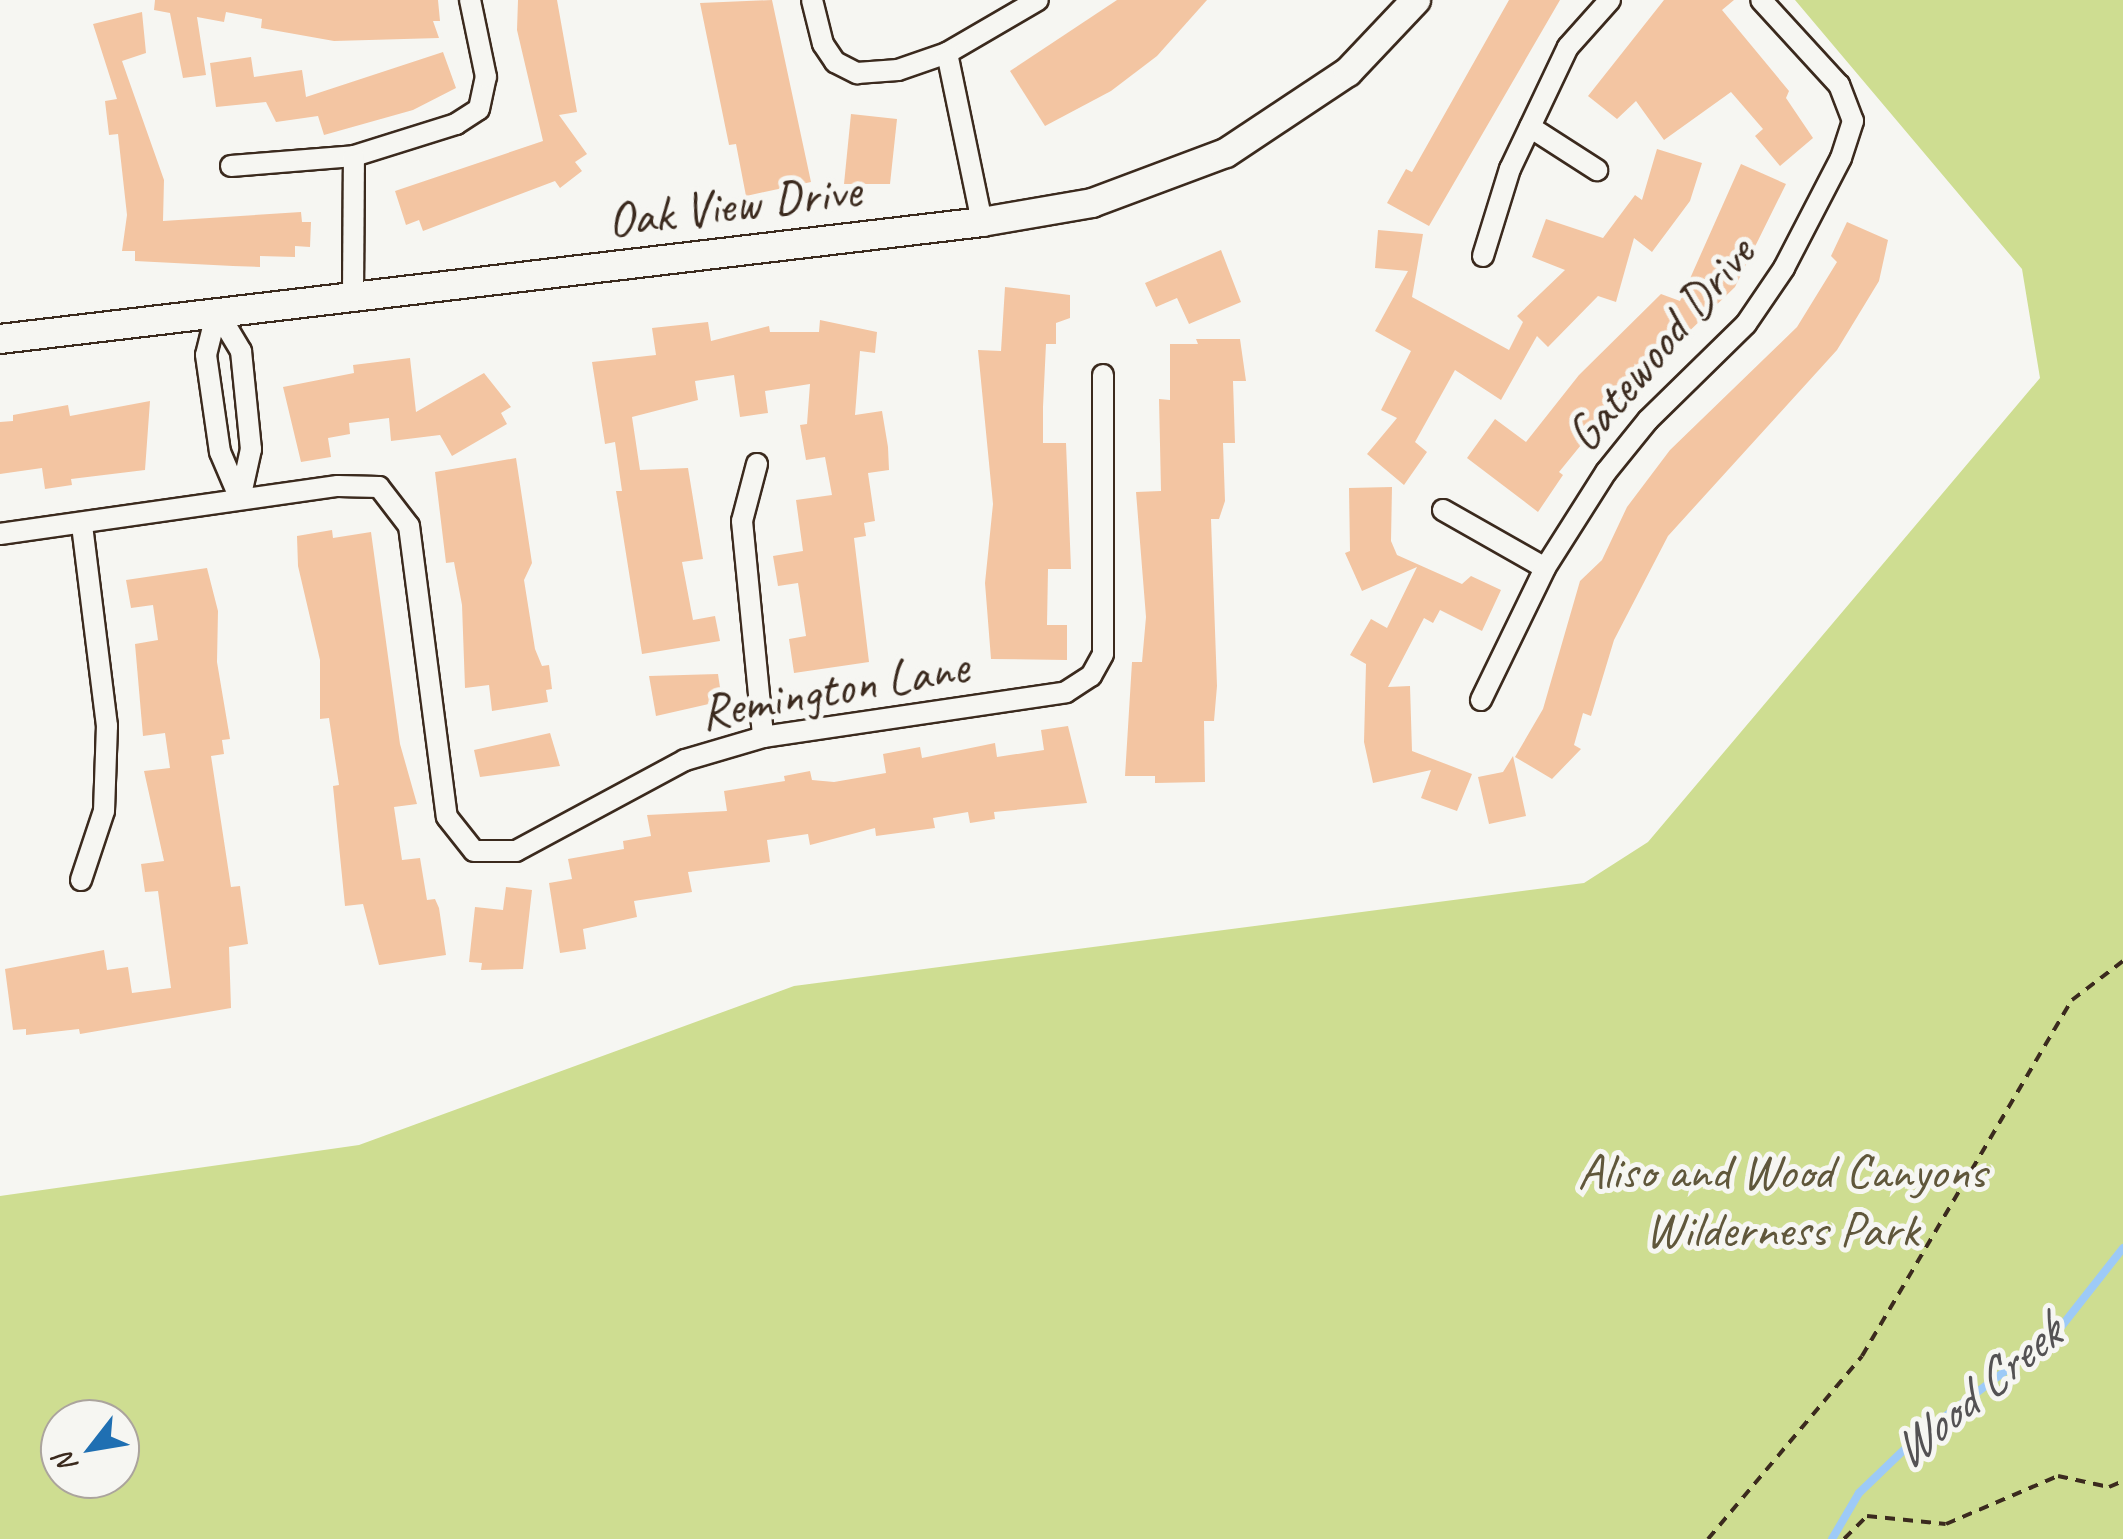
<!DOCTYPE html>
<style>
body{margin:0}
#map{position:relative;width:2123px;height:1539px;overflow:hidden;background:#f6f6f2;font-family:Caveat,sans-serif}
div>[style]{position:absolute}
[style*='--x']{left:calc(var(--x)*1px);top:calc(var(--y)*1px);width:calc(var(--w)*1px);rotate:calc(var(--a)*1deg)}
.green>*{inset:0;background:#cedd91}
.stream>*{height:8px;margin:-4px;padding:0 4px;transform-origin:4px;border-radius:4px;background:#9dcaf7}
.building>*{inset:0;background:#f3c5a2}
.path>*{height:4px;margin-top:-2px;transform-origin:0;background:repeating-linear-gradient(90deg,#3b2a1e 0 10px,transparent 0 18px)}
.roads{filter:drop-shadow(2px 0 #3b2a1e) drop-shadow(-2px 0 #3b2a1e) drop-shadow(0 2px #3b2a1e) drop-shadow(0 -2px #3b2a1e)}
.minor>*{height:20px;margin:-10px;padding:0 10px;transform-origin:10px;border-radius:10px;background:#f6f6f2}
.tertiary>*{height:28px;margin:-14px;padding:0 14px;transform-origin:14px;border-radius:14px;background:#f6f6f2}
span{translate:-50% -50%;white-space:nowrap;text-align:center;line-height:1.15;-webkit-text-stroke:10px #f6f6f2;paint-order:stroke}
.street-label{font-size:50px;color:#3b2a1e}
.park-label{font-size:50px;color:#60573b}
.water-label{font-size:52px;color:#545254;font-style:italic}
.north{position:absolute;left:40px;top:1399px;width:100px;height:100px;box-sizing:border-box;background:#f6f6f2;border:2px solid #aba49d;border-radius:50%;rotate:239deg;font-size:28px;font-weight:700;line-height:40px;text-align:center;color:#3b2a1e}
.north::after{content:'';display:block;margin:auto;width:35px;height:45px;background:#1f6fb2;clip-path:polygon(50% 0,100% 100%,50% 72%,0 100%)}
</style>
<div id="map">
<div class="green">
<div style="clip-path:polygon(evenodd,1795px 0,2123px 0,2123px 1539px,0 1539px,0 1196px,359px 1145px,794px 986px,1584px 883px,1648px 842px,2040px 378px,2022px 269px,1795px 0,60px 1419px,120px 1419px,120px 1479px,60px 1479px,60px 1419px)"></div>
</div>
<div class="stream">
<div style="--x:1832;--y:1539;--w:53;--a:-59.6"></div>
<div style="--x:1859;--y:1493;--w:76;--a:-43.9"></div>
<div style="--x:1914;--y:1440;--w:179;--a:-37.1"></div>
<div style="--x:2057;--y:1332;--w:107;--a:-51.8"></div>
</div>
<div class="building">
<div style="clip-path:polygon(155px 0,438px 0,440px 21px,433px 21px,439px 38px,334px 41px,261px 28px,262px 19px,226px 12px,224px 22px,197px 17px,206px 75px,183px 78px,170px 13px,154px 10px)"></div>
<div style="clip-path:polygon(518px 0,557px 0,577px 112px,559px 115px,587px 154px,575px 162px,582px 171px,560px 188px,555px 181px,423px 231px,419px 220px,406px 225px,395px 191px,543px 141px,517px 30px)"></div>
<div style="clip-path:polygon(772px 0,811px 182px,746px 196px,736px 144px,729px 145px,700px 3px)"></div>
<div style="clip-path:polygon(1117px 0,1207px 0,1157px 56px,1111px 91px,1045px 126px,1010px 71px)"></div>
<div style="clip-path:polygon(1509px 0,1560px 0,1429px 226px,1387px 203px,1406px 169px,1412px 172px)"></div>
<div style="clip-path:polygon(1664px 0,1734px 0,1722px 10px,1789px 91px,1786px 98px,1813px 138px,1780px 166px,1755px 136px,1763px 129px,1731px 92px,1664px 140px,1636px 101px,1617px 119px,1588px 96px)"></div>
<div style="clip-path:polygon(142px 12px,146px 53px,122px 61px,164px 180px,163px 221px,301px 212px,302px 222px,311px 222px,310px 247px,295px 246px,295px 257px,260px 256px,260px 267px,233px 266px,135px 261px,135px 251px,122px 251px,127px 215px,118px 134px,109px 135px,105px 101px,117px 99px,93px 24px)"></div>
<div style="clip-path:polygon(443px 52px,456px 88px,413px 110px,324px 135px,318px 116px,276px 122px,266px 102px,216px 107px,210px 63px,251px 57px,254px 77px,302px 70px,306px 97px)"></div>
<div style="clip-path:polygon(851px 114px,897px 119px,890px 184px,844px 184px)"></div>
<div style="clip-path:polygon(1657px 149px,1702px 163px,1690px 201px,1652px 252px,1634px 238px,1616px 302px,1598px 296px,1548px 347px,1537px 336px,1501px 400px,1455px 370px,1415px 442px,1427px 452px,1404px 485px,1367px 454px,1397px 418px,1381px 410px,1411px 351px,1375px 331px,1408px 271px,1375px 268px,1378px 230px,1423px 234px,1412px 297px,1509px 350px,1523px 322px,1517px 316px,1565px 270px,1532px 257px,1546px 219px,1603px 238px,1635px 195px,1642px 200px)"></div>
<div style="clip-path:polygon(1741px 164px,1786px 184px,1735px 287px,1616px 402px,1559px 472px,1563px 475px,1538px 512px,1467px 458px,1495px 419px,1526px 442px,1579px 375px,1661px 294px,1680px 301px)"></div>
<div style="clip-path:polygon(1847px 222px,1888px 240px,1879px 281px,1837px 350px,1668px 536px,1614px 640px,1591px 716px,1583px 713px,1574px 745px,1581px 749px,1552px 779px,1515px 757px,1543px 709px,1580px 581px,1602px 560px,1627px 507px,1670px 450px,1797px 327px,1837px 262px,1831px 256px)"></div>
<div style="clip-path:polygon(1221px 250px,1241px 302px,1189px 324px,1177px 298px,1156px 307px,1145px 283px)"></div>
<div style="clip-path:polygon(1005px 287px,1070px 295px,1070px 318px,1056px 323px,1056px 344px,1046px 344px,1043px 407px,1043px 443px,1066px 443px,1071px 569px,1048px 569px,1047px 625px,1067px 625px,1067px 660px,991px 659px,985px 583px,993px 504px,978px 350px,1001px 351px)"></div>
<div style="clip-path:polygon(820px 320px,877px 332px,875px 353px,860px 351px,855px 415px,882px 411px,888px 447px,889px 470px,868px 473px,875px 521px,864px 523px,866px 536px,854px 538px,869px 662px,794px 673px,789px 639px,806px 636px,798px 583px,778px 586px,773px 556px,803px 551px,796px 500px,832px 495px,825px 457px,806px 460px,800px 425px,807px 424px,810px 384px,765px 391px,768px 413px,740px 417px,734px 375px,695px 381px,698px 400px,632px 417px,640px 470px,688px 468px,703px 559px,682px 562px,693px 620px,715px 616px,720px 641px,642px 654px,616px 491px,622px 491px,615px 442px,605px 444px,592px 362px,656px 355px,652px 328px,708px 322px,711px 341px,769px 326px,770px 332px,819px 332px)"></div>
<div style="clip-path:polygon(1196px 339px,1240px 339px,1246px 381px,1233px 381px,1235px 443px,1223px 443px,1225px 501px,1219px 519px,1211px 519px,1217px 686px,1214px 721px,1204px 721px,1205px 782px,1155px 783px,1155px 776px,1125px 776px,1132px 662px,1142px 662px,1146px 617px,1136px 492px,1161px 491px,1159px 399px,1170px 400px,1170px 344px,1198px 344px)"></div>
<div style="clip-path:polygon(410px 358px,416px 412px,484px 373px,511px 407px,501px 413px,507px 424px,452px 456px,440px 435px,391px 441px,389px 418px,349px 423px,350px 434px,328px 438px,331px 457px,301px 462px,283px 387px,354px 373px,353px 365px)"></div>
<div style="clip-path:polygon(150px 401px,145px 470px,71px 479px,72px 485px,45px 489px,42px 468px,0 474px,0 422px,13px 421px,13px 415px,68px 405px,70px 416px)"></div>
<div style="clip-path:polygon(516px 458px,532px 563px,524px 580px,535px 649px,542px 666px,549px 665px,552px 689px,546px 690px,548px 702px,492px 711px,489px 685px,465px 688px,462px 605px,454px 562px,446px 563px,435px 472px)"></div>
<div style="clip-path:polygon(1392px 487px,1391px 541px,1397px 555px,1462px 584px,1471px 576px,1501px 590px,1482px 631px,1440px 610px,1433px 623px,1424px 618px,1388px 687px,1410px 686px,1412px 751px,1472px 774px,1457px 811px,1421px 798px,1431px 770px,1373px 783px,1364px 742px,1366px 664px,1350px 655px,1371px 619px,1387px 628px,1417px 567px,1362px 591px,1345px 553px,1350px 551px,1349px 488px)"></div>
<div style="clip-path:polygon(332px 530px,333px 538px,371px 532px,400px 744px,417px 804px,394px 807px,402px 860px,420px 858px,427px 900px,435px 899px,439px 908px,446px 955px,379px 965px,363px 904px,345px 906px,333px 786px,339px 785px,329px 718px,320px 719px,320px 660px,298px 566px,297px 536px)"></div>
<div style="clip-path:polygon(207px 568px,218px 611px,217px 662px,230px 739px,222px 740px,224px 754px,211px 756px,231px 887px,240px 886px,248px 944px,229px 947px,231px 1008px,80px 1034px,79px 1029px,26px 1035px,26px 1029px,13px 1030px,5px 969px,104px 950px,107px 970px,128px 967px,132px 993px,171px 988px,158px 891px,145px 892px,141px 864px,164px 861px,144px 771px,170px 768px,165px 733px,143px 736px,135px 644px,158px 640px,153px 605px,131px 608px,126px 580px)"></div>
<div style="clip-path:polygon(718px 674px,722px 701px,656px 716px,649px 676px)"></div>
<div style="clip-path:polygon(1068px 726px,1087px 803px,994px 812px,995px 819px,970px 823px,968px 812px,933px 818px,935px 828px,876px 836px,875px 828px,810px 845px,808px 834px,767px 840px,770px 862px,688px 872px,692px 892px,634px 901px,637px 917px,583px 929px,586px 949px,560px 953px,549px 883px,572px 879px,568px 859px,624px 849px,623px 841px,651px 836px,647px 815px,727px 811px,724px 791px,785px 781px,784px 776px,810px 771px,812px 780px,834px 782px,886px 773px,883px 754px,920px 747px,922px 758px,995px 743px,997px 757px,1044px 750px,1041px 730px)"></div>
<div style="clip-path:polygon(550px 733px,560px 766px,480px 777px,474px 750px)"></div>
<div style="clip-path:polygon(1513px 756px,1526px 816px,1489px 824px,1478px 777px,1503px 772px)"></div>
<div style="clip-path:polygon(506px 887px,532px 890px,523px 969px,481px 970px,482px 963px,469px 962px,475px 907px,503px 910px)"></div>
</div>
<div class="path">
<div style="--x:1708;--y:1539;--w:239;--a:-49.9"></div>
<div style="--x:1862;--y:1356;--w:413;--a:-59.5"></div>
<div style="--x:2072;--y:1000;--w:64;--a:-37.4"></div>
<div style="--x:1844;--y:1539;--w:33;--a:-45"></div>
<div style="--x:1867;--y:1516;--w:79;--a:5.8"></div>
<div style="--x:1946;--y:1524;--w:122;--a:-23.2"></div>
<div style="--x:2058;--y:1476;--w:52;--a:12.2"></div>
<div style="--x:2109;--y:1487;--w:15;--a:-23"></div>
</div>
<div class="roads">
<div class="minor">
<div style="--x:812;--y:0;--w:45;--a:76"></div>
<div style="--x:823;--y:44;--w:22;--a:56"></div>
<div style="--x:835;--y:62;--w:25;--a:27"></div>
<div style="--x:857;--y:73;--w:41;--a:-4.2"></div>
<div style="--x:898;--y:70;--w:52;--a:-19.1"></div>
<div style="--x:947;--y:53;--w:105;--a:-30.2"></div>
<div style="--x:947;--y:53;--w:173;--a:78.3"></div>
<div style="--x:1530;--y:127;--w:80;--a:32.7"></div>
<div style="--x:231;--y:166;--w:123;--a:-4.6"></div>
<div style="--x:354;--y:156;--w:107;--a:-17.4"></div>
<div style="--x:456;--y:124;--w:27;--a:-33"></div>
<div style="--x:479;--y:109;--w:33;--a:-78"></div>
<div style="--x:486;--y:77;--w:79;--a:-101.7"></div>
<div style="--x:1483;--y:256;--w:91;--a:-72.8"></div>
<div style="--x:1510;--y:169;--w:135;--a:-64.6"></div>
<div style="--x:1568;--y:47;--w:63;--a:-48.2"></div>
<div style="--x:353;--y:294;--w:138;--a:-89.6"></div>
<div style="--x:217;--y:311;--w:47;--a:59"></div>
<div style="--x:241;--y:351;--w:99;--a:84.2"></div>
<div style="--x:251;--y:449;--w:51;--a:102.4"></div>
<div style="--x:217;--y:311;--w:45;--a:104"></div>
<div style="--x:206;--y:355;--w:98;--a:81.8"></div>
<div style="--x:220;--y:452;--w:51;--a:66.9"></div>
<div style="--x:757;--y:464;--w:59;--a:104.7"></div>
<div style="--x:742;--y:521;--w:217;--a:84.4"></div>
<div style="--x:1443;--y:510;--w:117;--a:29.6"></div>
<div style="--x:0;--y:534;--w:341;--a:-8.1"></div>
<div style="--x:338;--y:486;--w:41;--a:1.4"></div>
<div style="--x:379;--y:487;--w:49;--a:52.4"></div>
<div style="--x:409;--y:526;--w:293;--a:82.6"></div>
<div style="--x:447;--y:817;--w:43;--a:51.5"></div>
<div style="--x:474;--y:851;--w:42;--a:0"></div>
<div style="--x:516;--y:851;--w:192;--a:-28.3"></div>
<div style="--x:685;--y:760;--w:81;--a:-16.4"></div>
<div style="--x:763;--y:737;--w:306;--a:-8.4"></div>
<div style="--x:1066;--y:692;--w:30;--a:-33"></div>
<div style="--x:1091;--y:676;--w:25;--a:-61"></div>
<div style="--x:1103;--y:654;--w:279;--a:-90"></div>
<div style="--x:1481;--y:700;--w:147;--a:-64.1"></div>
<div style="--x:1545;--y:568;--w:114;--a:-57.6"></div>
<div style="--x:1606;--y:472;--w:67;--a:-51.1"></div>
<div style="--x:1648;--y:420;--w:137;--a:-44.4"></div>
<div style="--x:1746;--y:324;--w:68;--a:-55.8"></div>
<div style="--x:1784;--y:268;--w:124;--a:-62.6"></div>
<div style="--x:1841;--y:158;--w:39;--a:-72"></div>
<div style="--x:1853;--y:121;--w:39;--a:-111"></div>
<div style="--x:1839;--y:85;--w:115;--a:-132.5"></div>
<div style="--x:81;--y:880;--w:73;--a:-71.6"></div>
<div style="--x:104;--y:811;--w:85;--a:-88"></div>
<div style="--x:107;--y:726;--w:204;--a:-97.1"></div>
</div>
<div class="tertiary">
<div style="--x:0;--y:339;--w:989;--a:-6.79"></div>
<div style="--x:982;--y:222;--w:112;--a:-9.8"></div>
<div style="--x:1092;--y:203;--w:143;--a:-20.5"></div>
<div style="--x:1226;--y:153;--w:146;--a:-33.6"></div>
<div style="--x:1348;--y:72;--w:99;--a:-46.6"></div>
</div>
</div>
<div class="street-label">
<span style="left:734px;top:205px;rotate:-7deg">Oak View Drive</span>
<span style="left:1660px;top:344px;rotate:-50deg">Gatewood Drive</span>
<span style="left:834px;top:689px;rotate:-10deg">Remington Lane</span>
</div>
<div class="park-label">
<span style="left:1782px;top:1200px">Aliso and Wood Canyons<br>Wilderness Park</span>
</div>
<div class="water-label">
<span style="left:1976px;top:1393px;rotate:-40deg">Wood Creek</span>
</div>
<div class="north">N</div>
</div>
